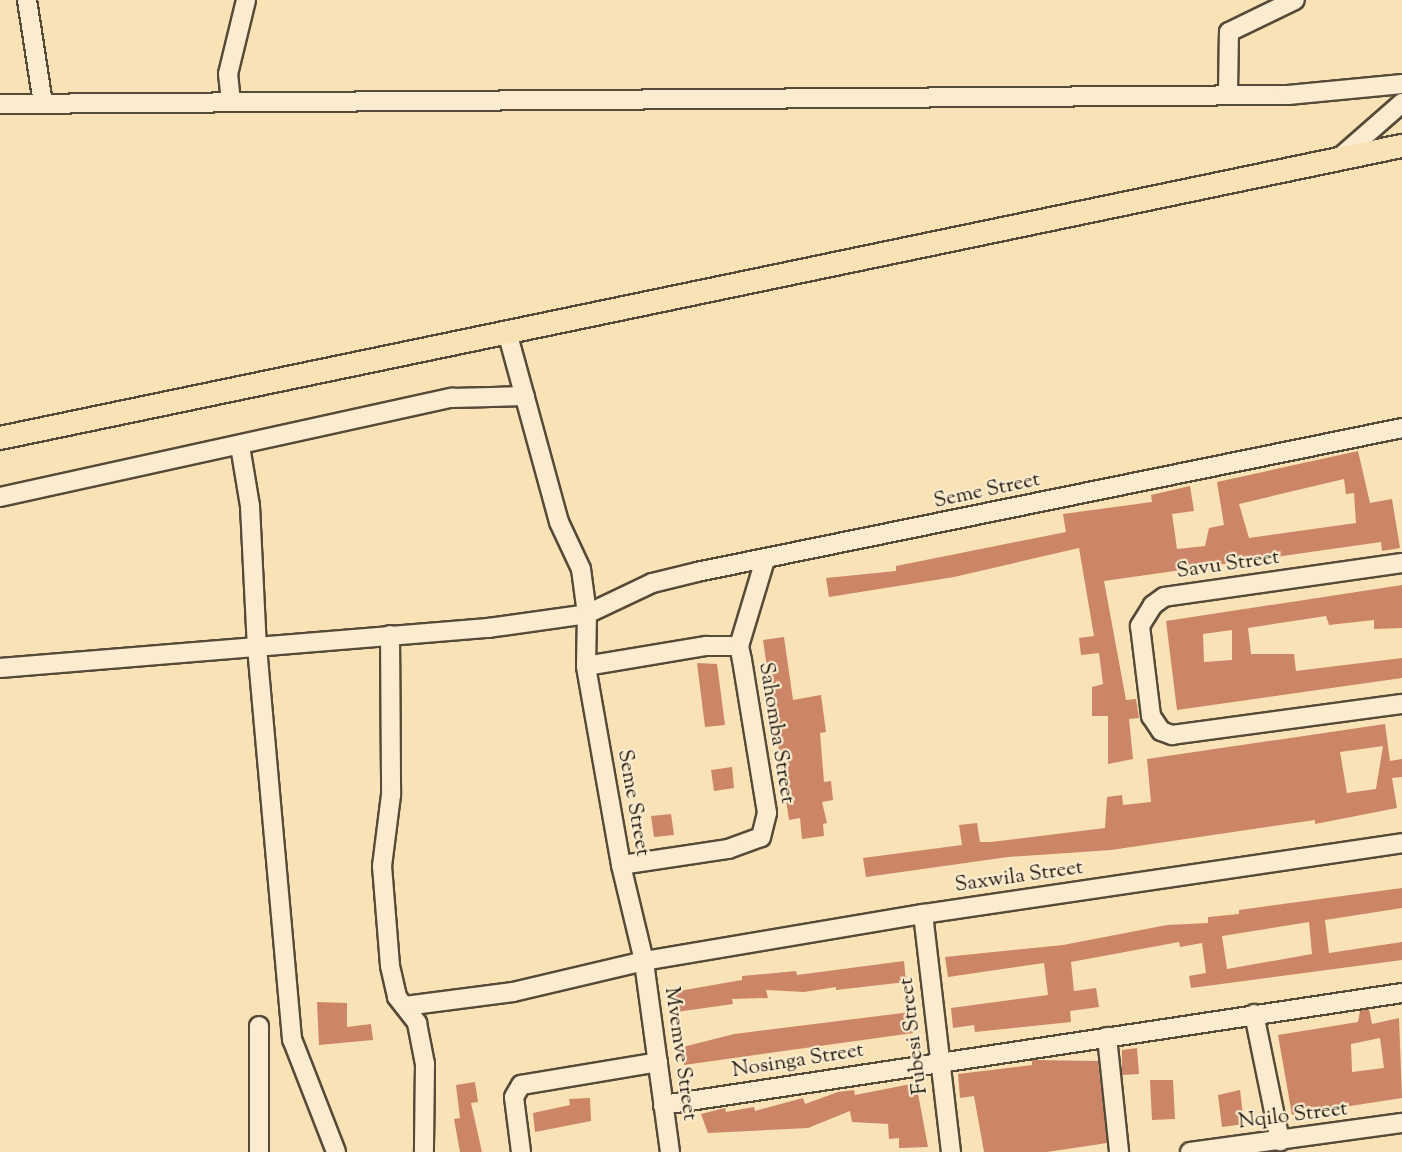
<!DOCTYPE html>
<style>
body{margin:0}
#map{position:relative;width:1402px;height:1152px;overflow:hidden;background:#f9e2b5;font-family:"Sorts Mill Goudy",serif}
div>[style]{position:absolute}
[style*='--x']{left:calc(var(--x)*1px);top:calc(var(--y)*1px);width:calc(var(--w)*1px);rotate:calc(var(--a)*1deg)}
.building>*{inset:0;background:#cd8567}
.roads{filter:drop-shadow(2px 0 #564a38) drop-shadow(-2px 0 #564a38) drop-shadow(0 2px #564a38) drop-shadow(0 -2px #564a38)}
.minor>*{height:18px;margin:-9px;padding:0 9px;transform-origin:9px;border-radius:9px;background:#fbeccf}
.major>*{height:22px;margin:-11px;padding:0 11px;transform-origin:11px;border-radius:11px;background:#f9e2b5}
span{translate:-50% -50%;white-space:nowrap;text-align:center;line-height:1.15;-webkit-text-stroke:4.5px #fbeccf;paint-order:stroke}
.street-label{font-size:21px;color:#1f180f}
</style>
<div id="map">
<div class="building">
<div style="clip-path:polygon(evenodd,1358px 451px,1370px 503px,1392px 499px,1400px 548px,1382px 551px,1381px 542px,1104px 581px,1126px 700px,1136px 699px,1139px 718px,1129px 719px,1133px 759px,1108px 764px,1108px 716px,1092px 716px,1092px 687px,1103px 684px,1099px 653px,1081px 655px,1079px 638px,1094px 636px,1079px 548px,954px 577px,829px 597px,826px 578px,896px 571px,896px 566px,1066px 532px,1063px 514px,1152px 502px,1151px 495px,1190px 486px,1194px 511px,1172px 514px,1177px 549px,1205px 546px,1209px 528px,1224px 525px,1217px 482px,1358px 451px,1344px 479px,1346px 494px,1354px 493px,1356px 523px,1249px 538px,1239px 504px,1344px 479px)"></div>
<div style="clip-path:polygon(evenodd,1402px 585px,1402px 628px,1374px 629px,1374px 620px,1329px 625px,1326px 616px,1248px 628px,1251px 654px,1294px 654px,1296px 671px,1402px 658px,1402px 678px,1177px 710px,1166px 621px,1402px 585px,1232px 630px,1232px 660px,1204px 662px,1203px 634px,1232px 630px)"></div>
<div style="clip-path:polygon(784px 637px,793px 700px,821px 695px,826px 732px,820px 733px,824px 782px,831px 781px,833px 800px,822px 802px,827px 823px,823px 824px,824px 836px,802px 839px,800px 818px,789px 820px,763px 640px)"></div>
<div style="clip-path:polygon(697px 663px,717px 664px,725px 725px,705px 727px)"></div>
<div style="clip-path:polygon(evenodd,1385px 724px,1390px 761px,1402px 759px,1402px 777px,1392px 778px,1397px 808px,1315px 824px,1315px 820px,1111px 850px,1008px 857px,866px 877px,863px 858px,962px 845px,959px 825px,977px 823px,980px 842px,991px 842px,1105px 828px,1107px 797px,1122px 795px,1123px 805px,1151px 802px,1147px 759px,1385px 724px,1383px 746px,1376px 789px,1347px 793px,1340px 752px,1383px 746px)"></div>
<div style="clip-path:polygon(732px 767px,734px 788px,714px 791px,711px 770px)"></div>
<div style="clip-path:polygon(671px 814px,674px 835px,654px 837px,651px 816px)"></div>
<div style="clip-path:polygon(evenodd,1402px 888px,1402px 908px,1325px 920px,1329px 953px,1402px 942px,1402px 960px,1191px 988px,1189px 976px,1206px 973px,1202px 943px,1180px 947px,1179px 942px,1071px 962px,1074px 991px,1096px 988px,1099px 1007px,1070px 1011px,1071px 1022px,975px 1032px,974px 1025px,953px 1028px,951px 1008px,1048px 995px,1044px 963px,948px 977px,945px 957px,1063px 945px,1167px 925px,1208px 923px,1208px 917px,1239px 914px,1239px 910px,1402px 888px,1309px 922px,1312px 954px,1227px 969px,1222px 936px,1309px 922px)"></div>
<div style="clip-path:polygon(904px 961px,906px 982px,836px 990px,836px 987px,804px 992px,766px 990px,768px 998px,732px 999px,733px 1004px,676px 1012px,673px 992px,742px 980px,742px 976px,796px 971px,797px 975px)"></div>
<div style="clip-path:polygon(317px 1002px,347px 1003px,347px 1027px,371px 1024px,373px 1040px,319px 1045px)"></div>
<div style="clip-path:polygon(evenodd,1369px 1009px,1372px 1024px,1399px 1018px,1402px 1098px,1292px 1115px,1278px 1035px,1358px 1022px,1360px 1011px,1369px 1009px,1380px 1038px,1384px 1068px,1352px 1072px,1351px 1044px,1380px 1038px)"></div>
<div style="clip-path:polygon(911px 1012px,913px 1033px,684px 1065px,683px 1047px,734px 1034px)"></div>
<div style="clip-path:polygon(1137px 1048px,1139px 1074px,1122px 1075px,1122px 1050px)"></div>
<div style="clip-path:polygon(1032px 1060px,1098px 1061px,1107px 1143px,1047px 1152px,984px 1152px,974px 1096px,960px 1098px,958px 1074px,1032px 1065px)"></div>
<div style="clip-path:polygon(1150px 1080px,1173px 1080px,1175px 1119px,1152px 1120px)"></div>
<div style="clip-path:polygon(475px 1082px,478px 1102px,471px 1103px,482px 1152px,460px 1152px,454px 1119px,460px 1118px,456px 1085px)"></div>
<div style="clip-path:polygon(916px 1083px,928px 1147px,899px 1148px,899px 1138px,889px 1139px,888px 1124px,852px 1122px,850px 1111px,808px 1128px,708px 1133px,701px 1114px,725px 1108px,726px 1112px,754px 1107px,755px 1111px,803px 1098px,805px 1104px,838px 1092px,854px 1090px,855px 1095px)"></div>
<div style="clip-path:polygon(1240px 1090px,1244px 1124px,1222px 1127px,1218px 1095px)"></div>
<div style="clip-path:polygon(590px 1098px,591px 1121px,535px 1132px,533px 1113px,570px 1105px,569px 1099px)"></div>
</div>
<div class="roads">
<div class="minor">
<div style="--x:27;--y:0;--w:104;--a:81.2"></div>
<div style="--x:1228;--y:93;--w:61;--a:-89.1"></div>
<div style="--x:1229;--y:32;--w:73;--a:-25.9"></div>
<div style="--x:231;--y:102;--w:28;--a:-96"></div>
<div style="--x:228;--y:74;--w:76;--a:-76.3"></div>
<div style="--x:0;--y:104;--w:1288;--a:-0.4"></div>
<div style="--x:1288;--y:95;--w:115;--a:-5.5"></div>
<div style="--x:1338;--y:159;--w:85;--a:-41.2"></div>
<div style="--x:240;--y:446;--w:61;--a:80.5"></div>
<div style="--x:250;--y:506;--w:141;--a:87.2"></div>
<div style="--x:257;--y:647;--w:394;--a:84.9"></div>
<div style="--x:292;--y:1039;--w:121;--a:68.7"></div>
<div style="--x:0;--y:497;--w:463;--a:-12.4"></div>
<div style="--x:452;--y:398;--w:73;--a:-1.6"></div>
<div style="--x:1402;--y:563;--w:240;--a:171.9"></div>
<div style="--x:1164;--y:597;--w:14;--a:144"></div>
<div style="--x:1153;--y:605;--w:25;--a:122"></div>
<div style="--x:1140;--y:626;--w:91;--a:83"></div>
<div style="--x:1151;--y:716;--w:18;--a:56"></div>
<div style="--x:1161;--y:731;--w:12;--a:20"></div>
<div style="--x:1172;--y:735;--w:232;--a:-7.7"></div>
<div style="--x:390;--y:635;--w:160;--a:89.6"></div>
<div style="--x:391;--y:795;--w:72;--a:97.2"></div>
<div style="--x:382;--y:866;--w:100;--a:85.4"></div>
<div style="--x:390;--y:966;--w:32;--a:77"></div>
<div style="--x:397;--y:997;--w:33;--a:52"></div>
<div style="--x:417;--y:1023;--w:42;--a:79"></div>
<div style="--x:425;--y:1064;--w:88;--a:90.7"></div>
<div style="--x:739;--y:646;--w:90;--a:-73.2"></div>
<div style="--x:586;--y:666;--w:122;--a:-9.5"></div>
<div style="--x:706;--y:646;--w:33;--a:0"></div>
<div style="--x:739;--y:646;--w:14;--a:78"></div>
<div style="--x:742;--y:660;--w:155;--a:80.7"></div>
<div style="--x:767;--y:813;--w:25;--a:104"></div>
<div style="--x:761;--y:837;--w:35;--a:160"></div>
<div style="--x:728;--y:849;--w:108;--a:171.5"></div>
<div style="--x:0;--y:668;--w:490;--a:-4.7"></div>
<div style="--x:488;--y:628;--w:100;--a:-8"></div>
<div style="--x:587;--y:614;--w:45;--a:-97.6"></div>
<div style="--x:581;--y:569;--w:52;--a:-115.1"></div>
<div style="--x:559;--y:522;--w:197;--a:-105.3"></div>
<div style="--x:923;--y:914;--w:240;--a:83.3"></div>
<div style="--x:405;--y:1006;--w:109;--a:-7.4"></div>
<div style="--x:513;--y:992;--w:135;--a:-13.3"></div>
<div style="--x:644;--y:961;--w:283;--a:-9.6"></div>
<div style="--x:923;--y:914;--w:484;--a:-8.4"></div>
<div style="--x:1254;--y:1014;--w:130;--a:78.4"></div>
<div style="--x:259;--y:1026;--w:126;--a:90"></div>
<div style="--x:1107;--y:1037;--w:116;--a:84"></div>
<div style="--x:663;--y:1105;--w:747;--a:-8.62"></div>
<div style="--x:521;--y:1152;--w:55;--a:-97.3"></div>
<div style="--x:514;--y:1097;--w:14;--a:-60"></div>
<div style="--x:521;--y:1085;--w:139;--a:-9.5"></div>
<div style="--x:670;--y:1152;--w:193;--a:-97.8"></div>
<div style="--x:644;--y:961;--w:99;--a:-103.5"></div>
<div style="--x:621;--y:865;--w:202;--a:-100"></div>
<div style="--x:586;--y:666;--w:52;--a:-88.9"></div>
<div style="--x:587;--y:614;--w:72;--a:-25.5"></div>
<div style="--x:652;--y:583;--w:46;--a:-13.7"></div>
<div style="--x:697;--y:572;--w:720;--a:-11.54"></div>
<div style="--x:1190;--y:1152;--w:214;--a:-7.8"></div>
</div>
<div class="major">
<div style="--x:0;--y:438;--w:1432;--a:-11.77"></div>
</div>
</div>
<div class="street-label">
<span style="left:987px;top:491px;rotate:-12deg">Seme Street</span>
<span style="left:1228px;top:565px;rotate:-8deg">Savu Street</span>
<span style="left:776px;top:733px;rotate:81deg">Sahomba Street</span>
<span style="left:633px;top:803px;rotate:80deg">Seme Street</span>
<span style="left:1019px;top:877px;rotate:-8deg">Saxwila Street</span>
<span style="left:914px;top:1036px;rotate:-97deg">Fubesi Street</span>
<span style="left:680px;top:1054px;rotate:82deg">Mvemve Street</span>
<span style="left:798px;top:1061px;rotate:-9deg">Nosinga Street</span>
<span style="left:1293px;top:1116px;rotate:-7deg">Nqilo Street</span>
</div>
</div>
